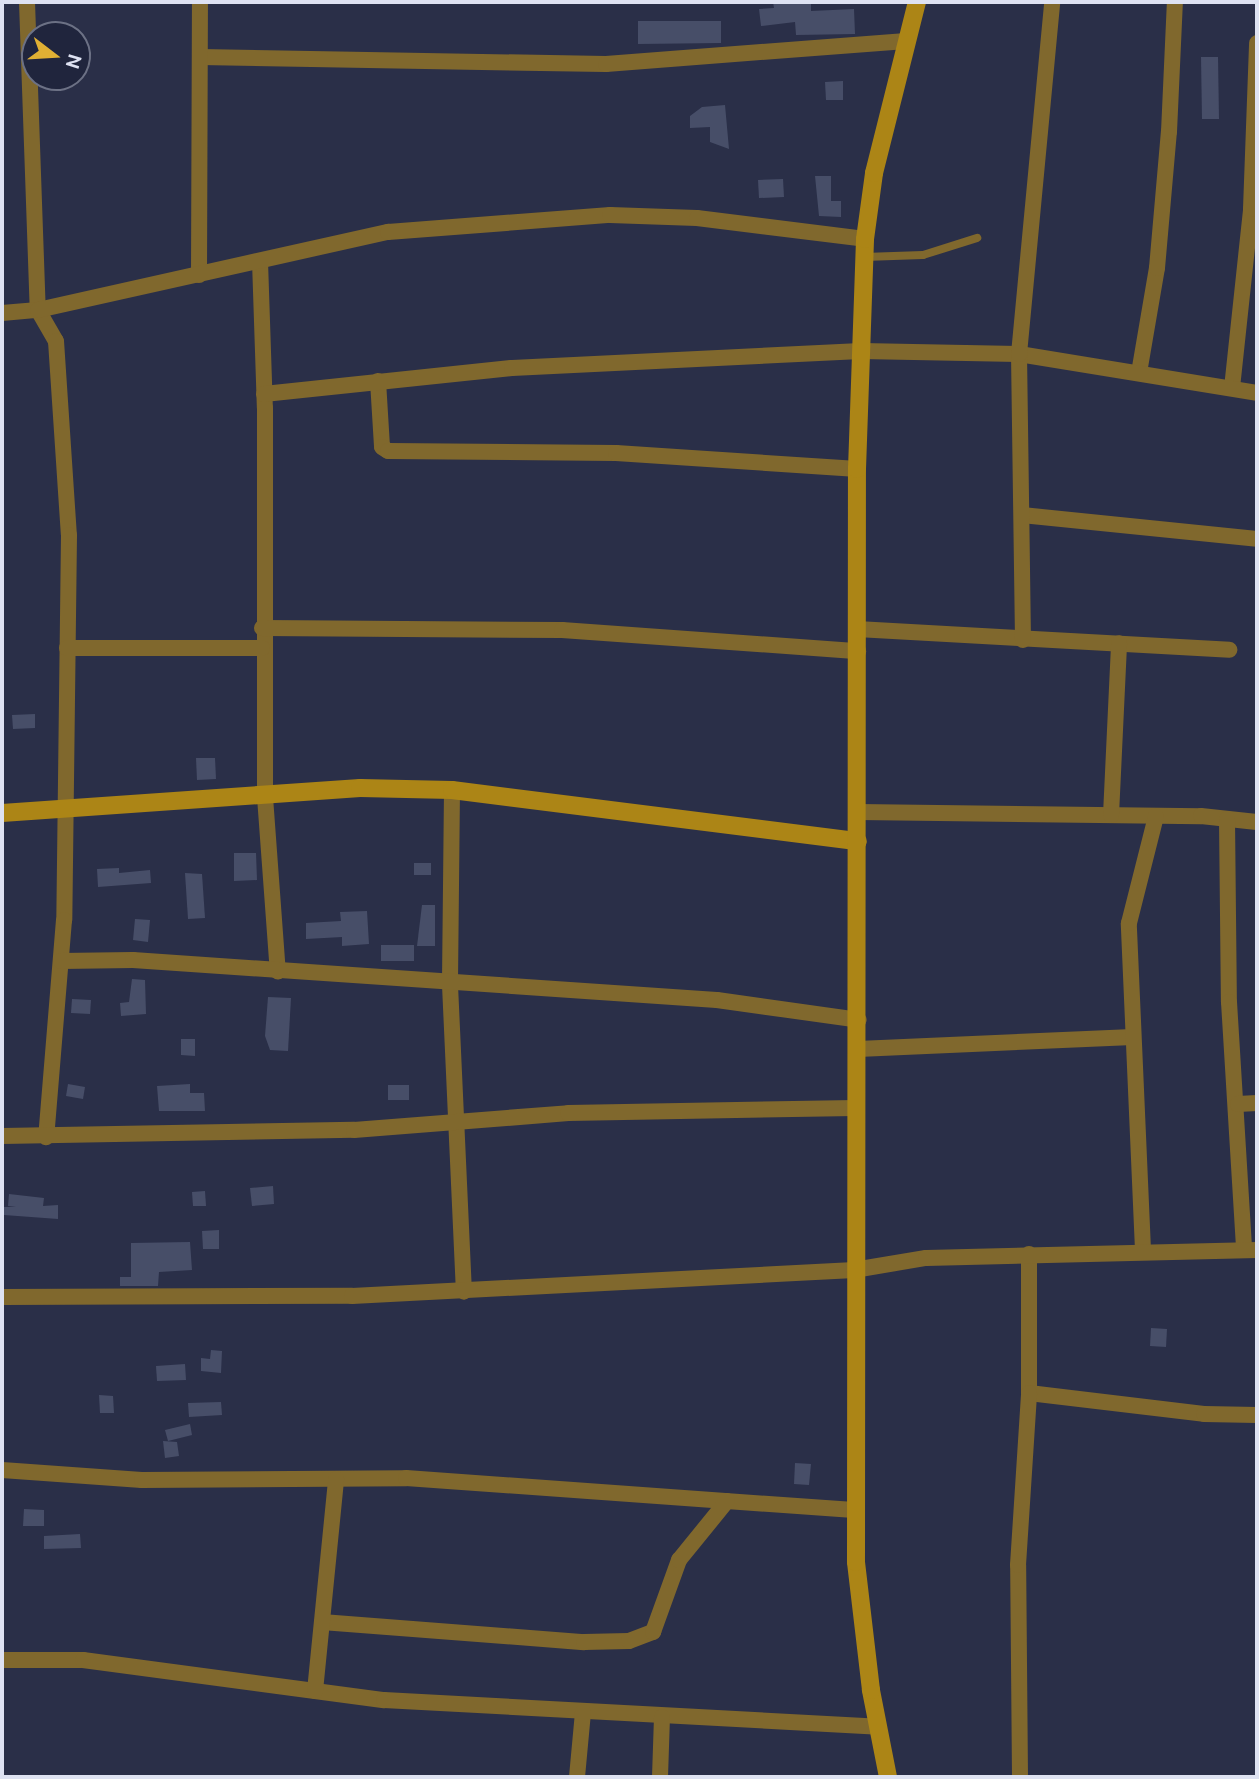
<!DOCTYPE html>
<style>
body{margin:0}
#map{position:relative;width:1259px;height:1779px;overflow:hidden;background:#2a2f48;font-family:Ubuntu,sans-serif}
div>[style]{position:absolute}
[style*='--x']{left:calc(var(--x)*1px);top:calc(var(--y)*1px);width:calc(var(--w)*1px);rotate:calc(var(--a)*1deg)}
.building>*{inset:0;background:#474e68}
.lane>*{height:8px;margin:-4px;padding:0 4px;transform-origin:4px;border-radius:4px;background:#80682d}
.street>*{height:16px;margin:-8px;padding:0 8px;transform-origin:8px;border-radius:8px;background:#80682d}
.secondary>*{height:18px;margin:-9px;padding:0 9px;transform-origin:9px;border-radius:9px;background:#ac8516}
span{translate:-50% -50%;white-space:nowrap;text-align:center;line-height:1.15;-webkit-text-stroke:5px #20253d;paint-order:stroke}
.frame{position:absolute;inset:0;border:4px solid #dee2f2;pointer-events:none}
.north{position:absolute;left:21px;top:21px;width:70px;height:70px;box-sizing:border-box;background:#20253d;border:2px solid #6c7185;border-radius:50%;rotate:107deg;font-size:19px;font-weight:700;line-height:28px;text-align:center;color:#dee2f2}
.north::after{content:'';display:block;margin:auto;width:24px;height:32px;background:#e0b034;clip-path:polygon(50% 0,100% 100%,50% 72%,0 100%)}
</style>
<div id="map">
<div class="building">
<div style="clip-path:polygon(773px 2px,811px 2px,811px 11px,854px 9px,855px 34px,796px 35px,795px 22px,761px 26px,759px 9px,774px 8px)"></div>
<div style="clip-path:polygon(638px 21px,721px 21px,721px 43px,638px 44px)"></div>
<div style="clip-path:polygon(1201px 57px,1218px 57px,1219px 119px,1202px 119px)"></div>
<div style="clip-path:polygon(843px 81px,843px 100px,826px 100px,825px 82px)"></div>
<div style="clip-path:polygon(725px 105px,729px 149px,710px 142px,710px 127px,690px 128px,690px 116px,702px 107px)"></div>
<div style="clip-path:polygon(815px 176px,831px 176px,831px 201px,841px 201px,841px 217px,819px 216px)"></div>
<div style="clip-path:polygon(783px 179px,784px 197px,759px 198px,758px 180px)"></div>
<div style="clip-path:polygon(35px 714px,35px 728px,13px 729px,12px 715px)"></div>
<div style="clip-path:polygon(196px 758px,215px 758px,216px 779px,197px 780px)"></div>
<div style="clip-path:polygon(234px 853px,256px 853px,257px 880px,234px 881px)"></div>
<div style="clip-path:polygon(414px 863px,431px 863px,431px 875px,414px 875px)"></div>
<div style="clip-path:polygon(119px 868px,119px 873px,150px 870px,151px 883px,98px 887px,97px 869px)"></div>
<div style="clip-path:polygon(185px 873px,202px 874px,205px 918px,188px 919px)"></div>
<div style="clip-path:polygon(422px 905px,435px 905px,435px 946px,417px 946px)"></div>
<div style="clip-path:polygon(367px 911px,369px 944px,342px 946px,342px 937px,306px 939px,306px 923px,341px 921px,340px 912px)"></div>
<div style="clip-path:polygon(135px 919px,150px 920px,148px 942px,133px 940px)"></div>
<div style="clip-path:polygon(381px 945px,414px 945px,414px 961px,381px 961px)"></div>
<div style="clip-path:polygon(132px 979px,145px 980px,146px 1014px,121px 1016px,120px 1003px,129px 1002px)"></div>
<div style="clip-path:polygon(268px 997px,291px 998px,288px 1051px,270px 1050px,265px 1036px)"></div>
<div style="clip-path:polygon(72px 999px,91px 1000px,90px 1014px,71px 1013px)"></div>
<div style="clip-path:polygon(181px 1039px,195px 1039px,195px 1056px,181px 1055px)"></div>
<div style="clip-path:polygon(68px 1084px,85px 1087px,83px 1099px,66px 1096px)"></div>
<div style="clip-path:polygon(190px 1084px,190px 1093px,204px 1093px,205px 1111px,159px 1111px,157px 1086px)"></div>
<div style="clip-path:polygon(388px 1085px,409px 1085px,409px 1100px,388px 1100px)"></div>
<div style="clip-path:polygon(273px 1186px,274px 1204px,252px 1206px,250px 1188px)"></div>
<div style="clip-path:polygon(205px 1191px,206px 1206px,193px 1206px,192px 1192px)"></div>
<div style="clip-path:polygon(9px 1194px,44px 1198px,43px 1206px,58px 1205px,58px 1219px,4px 1215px,4px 1207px,16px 1207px,8px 1206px)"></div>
<div style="clip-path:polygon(219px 1230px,219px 1249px,203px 1249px,202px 1231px)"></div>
<div style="clip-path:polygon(190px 1242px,192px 1270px,159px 1272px,158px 1286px,120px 1286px,120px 1277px,131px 1277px,131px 1243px)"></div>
<div style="clip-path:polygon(1151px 1328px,1167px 1329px,1166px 1347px,1150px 1346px)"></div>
<div style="clip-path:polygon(211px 1350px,222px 1351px,221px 1373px,201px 1371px,201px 1358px,210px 1359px)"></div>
<div style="clip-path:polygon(185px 1364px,186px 1380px,157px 1381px,156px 1366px)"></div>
<div style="clip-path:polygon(99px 1395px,113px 1396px,114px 1413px,100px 1413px)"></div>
<div style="clip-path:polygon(221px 1402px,222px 1415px,189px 1417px,188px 1403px)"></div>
<div style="clip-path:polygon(190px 1424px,192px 1435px,168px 1441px,165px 1430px)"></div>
<div style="clip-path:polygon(163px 1441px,177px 1442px,179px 1456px,165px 1458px)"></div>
<div style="clip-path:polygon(795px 1463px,811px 1464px,809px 1485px,794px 1484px)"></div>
<div style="clip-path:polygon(24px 1509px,44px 1510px,44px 1526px,23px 1526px)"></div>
<div style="clip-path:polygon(80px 1534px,81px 1548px,44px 1549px,44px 1536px)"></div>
</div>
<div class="lane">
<div style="--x:864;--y:257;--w:59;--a:-1.9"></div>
<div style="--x:923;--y:255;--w:57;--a:-17.5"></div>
</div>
<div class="street">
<div style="--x:27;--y:2;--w:308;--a:88"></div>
<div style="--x:38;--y:310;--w:36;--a:60"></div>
<div style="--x:56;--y:341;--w:194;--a:86.2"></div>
<div style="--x:69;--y:535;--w:385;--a:90.7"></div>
<div style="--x:64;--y:920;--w:218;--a:94.7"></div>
<div style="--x:200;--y:57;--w:406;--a:1"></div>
<div style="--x:606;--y:64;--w:301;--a:-4.4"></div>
<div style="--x:260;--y:261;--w:147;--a:88.1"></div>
<div style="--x:265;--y:408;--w:389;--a:90"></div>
<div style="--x:265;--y:797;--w:175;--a:85.8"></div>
<div style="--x:199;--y:275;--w:273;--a:-89.8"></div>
<div style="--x:2;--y:313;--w:36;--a:-5"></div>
<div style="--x:38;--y:310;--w:359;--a:-12.6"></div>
<div style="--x:388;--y:232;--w:223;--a:-4.4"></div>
<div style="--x:610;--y:215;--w:87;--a:2"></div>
<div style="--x:697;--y:218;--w:169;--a:7.1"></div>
<div style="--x:1139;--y:373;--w:107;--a:-80.3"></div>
<div style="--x:1157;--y:268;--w:137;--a:-85"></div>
<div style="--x:1169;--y:132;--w:130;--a:-87.4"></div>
<div style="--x:378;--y:381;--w:66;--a:86.5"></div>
<div style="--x:382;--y:447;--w:7;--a:34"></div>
<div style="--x:388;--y:451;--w:228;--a:0.5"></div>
<div style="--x:616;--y:453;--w:242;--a:3.8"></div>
<div style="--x:1232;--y:388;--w:180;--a:-83.9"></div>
<div style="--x:1251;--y:209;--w:166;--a:-87.9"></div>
<div style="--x:264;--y:394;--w:249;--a:-6"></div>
<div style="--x:512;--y:368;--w:349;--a:-2.8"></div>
<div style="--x:861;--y:351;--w:158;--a:1.1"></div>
<div style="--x:1019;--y:354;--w:241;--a:9.3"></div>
<div style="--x:1022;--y:515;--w:236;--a:5.8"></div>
<div style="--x:262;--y:628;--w:300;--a:0.4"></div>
<div style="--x:562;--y:630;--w:297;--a:4.1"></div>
<div style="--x:857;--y:629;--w:373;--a:3.2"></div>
<div style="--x:1023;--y:640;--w:286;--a:-90.8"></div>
<div style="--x:1019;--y:354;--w:354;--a:-84.6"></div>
<div style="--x:67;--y:648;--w:195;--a:0"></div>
<div style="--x:452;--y:790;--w:195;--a:90.6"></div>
<div style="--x:450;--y:985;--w:307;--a:87.4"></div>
<div style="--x:858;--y:812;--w:343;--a:0.7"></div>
<div style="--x:1201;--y:816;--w:56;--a:6.1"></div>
<div style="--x:1111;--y:815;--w:172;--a:-87.3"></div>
<div style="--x:1227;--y:819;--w:183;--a:89.4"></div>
<div style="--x:1229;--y:1002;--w:248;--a:86.5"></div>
<div style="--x:61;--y:961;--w:72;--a:-0.8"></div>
<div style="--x:133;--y:960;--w:585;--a:3.92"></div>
<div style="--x:717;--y:1000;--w:143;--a:8"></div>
<div style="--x:858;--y:1049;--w:275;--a:-2.5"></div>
<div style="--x:1238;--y:1104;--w:19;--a:-3"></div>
<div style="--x:2;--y:1136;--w:352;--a:-1"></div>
<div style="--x:354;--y:1130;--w:215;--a:-4.5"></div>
<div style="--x:568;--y:1113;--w:287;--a:-1"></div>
<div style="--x:1143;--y:1250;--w:327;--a:-92.5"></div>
<div style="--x:1129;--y:923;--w:110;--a:-75.8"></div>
<div style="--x:1029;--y:1254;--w:139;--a:90"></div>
<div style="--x:1029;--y:1393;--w:176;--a:6.8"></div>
<div style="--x:1204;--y:1414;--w:53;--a:1.1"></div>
<div style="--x:2;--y:1297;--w:350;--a:-0.2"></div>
<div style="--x:352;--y:1296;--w:503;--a:-2.96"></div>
<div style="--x:854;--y:1270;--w:73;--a:-9.5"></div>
<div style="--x:926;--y:1258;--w:331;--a:-1.4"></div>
<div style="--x:2;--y:1470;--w:140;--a:4.1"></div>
<div style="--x:142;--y:1480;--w:264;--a:-0.4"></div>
<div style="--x:406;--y:1478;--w:449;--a:4.1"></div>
<div style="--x:322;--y:1622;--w:263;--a:4.4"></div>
<div style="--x:584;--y:1642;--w:45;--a:-1.3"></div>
<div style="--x:629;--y:1641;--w:26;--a:-21"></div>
<div style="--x:653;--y:1632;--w:77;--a:-70.1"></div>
<div style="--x:679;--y:1560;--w:76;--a:-50.9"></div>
<div style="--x:2;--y:1660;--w:81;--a:0"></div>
<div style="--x:83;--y:1660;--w:304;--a:7.6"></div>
<div style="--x:384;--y:1700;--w:495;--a:3.1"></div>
<div style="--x:315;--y:1691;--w:213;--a:-84.3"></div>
<div style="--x:577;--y:1777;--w:65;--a:-84.7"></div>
<div style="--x:660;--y:1777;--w:60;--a:-88.1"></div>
<div style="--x:1020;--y:1777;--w:212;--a:-90.5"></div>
<div style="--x:1018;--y:1565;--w:172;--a:-86.3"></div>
</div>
<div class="secondary">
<div style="--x:2;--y:813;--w:359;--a:-4"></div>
<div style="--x:360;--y:788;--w:92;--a:1.2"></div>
<div style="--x:452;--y:790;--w:409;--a:7.2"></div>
<div style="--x:888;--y:1777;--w:89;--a:-101.1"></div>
<div style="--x:871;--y:1690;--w:129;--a:-96.7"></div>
<div style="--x:856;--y:1562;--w:1093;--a:-89.95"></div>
<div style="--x:857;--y:469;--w:230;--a:-88"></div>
<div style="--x:865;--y:239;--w:67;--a:-82.2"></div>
<div style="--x:874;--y:173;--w:176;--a:-75.9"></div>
</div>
<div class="frame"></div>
<div class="north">N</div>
</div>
